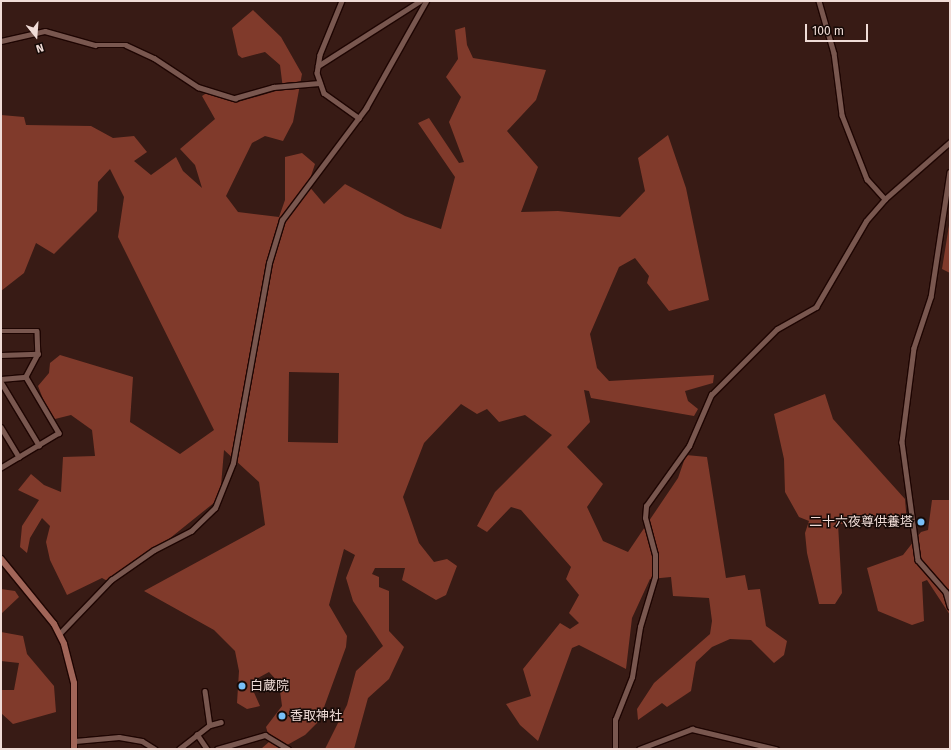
<!DOCTYPE html>
<meta charset="utf-8">
<style>
body{margin:0}
#map{position:relative;width:951px;height:750px;overflow:hidden;background:#381b15;font-family:"Fira Sans","Noto Sans JP",sans-serif}
div>[style]{position:absolute}
[style*='--x']{left:calc(var(--x)*1px);top:calc(var(--y)*1px);width:calc(var(--w)*1px);rotate:calc(var(--a)*1deg)}
.forest>*{inset:0;background:#803a2b}
.roads{filter:drop-shadow(1px 0 #1e0502) drop-shadow(-1px 0 #1e0502) drop-shadow(0 1px #1e0502) drop-shadow(0 -1px #1e0502)}
.minor>*{height:4.5px;margin:-2.25px;padding:0 2.25px;transform-origin:2.25px;border-radius:2.25px;background:#79574f}
.major>*{height:6px;margin:-3px;padding:0 3px;transform-origin:3px;border-radius:3px;background:#a16558}
.dots>*{width:11px;height:11px;translate:-50% -50%;box-sizing:border-box;border:2px solid #160a07;border-radius:50%}
span{translate:-50% -50%;white-space:nowrap;text-align:center;line-height:1.15;-webkit-text-stroke:3px #160a07;paint-order:stroke}
.poi-label{font-size:13px;color:#f0dcd7}
.right{translate:-100% -50%;text-align:right}
.left{translate:0 -50%;text-align:left}
.frame{position:absolute;inset:0;border:2px solid #f0dcd7;pointer-events:none}
.north{position:absolute;left:16px;top:16px;width:40px;height:40px;-webkit-text-stroke:3px #160a07;paint-order:stroke;rotate:163deg;font-size:11px;font-weight:700;line-height:16px;text-align:center;color:#f0dcd7}
.north::after{content:'';display:block;margin:auto;width:14px;height:18px;background:#f0dcd7;clip-path:polygon(50% 0,100% 100%,50% 72%,0 100%)}
.scale{position:absolute;left:805px;top:24px;width:63px;height:18px;box-sizing:border-box;border:2px solid #f0dcd7;border-top:0;padding-left:5px;font-size:12px;line-height:14px;white-space:nowrap;color:#f0dcd7;-webkit-text-stroke:3px #160a07;paint-order:stroke}
</style>
<div id="map">
<div class="forest">
<div style="clip-path:polygon(evenodd,253px 10px,281px 37px,302px 74px,293px 122px,283px 141px,265px 136px,252px 143px,226px 196px,238px 212px,279px 217px,285px 200px,285px 157px,302px 153px,315px 164px,308px 185px,324px 204px,345px 184px,405px 216px,441px 229px,455px 177px,418px 123px,429px 118px,459px 163px,464px 162px,449px 122px,461px 97px,446px 77px,458px 59px,455px 30px,465px 27px,467px 45px,473px 58px,546px 70px,536px 100px,507px 131px,538px 167px,521px 212px,558px 211px,620px 217px,645px 191px,638px 158px,668px 135px,686px 188px,709px 300px,669px 311px,647px 283px,649px 276px,635px 258px,619px 267px,590px 334px,597px 368px,609px 381px,714px 375px,713px 383px,685px 391px,688px 401px,698px 409px,694px 416px,591px 398px,589px 391px,584px 390px,590px 422px,567px 447px,603px 484px,587px 507px,603px 541px,628px 552px,678px 478px,686px 455px,707px 457px,726px 578px,745px 575px,748px 590px,760px 589px,766px 626px,787px 641px,784px 655px,774px 663px,751px 640px,730px 639px,712px 647px,696px 662px,691px 691px,667px 707px,662px 703px,638px 720px,637px 709px,654px 683px,710px 634px,712px 621px,709px 598px,673px 596px,671px 577px,650px 579px,632px 618px,626px 669px,579px 645px,572px 648px,538px 741px,520px 725px,506px 704px,531px 696px,523px 669px,560px 623px,570px 629px,579px 623px,569px 613px,579px 595px,566px 579px,571px 567px,521px 510px,511px 507px,487px 532px,477px 526px,495px 492px,552px 435px,525px 415px,499px 422px,487px 409px,477px 414px,461px 404px,424px 443px,403px 497px,419px 543px,434px 562px,447px 559px,457px 566px,446px 595px,436px 600px,402px 580px,405px 568px,375px 568px,372px 574px,379px 577px,379px 587px,389px 591px,389px 631px,404px 647px,389px 679px,368px 698px,354px 749px,325px 749px,347px 705px,356px 671px,383px 646px,353px 601px,346px 578px,355px 555px,344px 549px,329px 605px,347px 636px,346px 647px,319px 721px,305px 735px,280px 749px,261px 749px,270px 741px,266px 727px,282px 706px,279px 683px,269px 672px,258px 678px,252px 688px,260px 706px,247px 709px,237px 703px,239px 671px,235px 651px,214px 630px,144px 591px,265px 525px,259px 482px,224px 450px,220px 498px,113px 584px,102px 578px,67px 595px,50px 560px,46px 542px,50px 526px,42px 518px,30px 538px,27px 553px,20px 547px,22px 526px,39px 500px,18px 490px,31px 474px,44px 485px,61px 492px,63px 457px,95px 456px,92px 430px,71px 415px,51px 420px,38px 386px,49px 373px,50px 363px,60px 355px,133px 377px,130px 422px,180px 454px,214px 430px,118px 237px,124px 197px,110px 169px,98px 182px,97px 211px,54px 254px,36px 243px,24px 273px,1px 291px,1px 115px,24px 117px,26px 125px,91px 126px,113px 138px,134px 136px,147px 152px,134px 161px,151px 175px,176px 157px,183px 171px,202px 188px,195px 165px,180px 149px,215px 119px,202px 96px,208px 92px,238px 102px,283px 89px,280px 65px,265px 52px,242px 58px,238px 55px,232px 28px,253px 10px,289px 372px,339px 373px,338px 443px,288px 442px,289px 372px)"></div>
<div style="clip-path:polygon(950px 219px,950px 273px,942px 269px)"></div>
<div style="clip-path:polygon(825px 394px,833px 419px,905px 499px,907px 523px,838px 524px,842px 593px,835px 604px,819px 604px,807px 553px,805px 533px,809px 521px,799px 517px,785px 492px,784px 459px,774px 414px)"></div>
<div style="clip-path:polygon(932px 500px,950px 500px,950px 615px,927px 580px,922px 582px,924px 621px,912px 625px,878px 611px,867px 568px,903px 555px,921px 532px,928px 530px)"></div>
<div style="clip-path:polygon(1px 589px,15px 591px,19px 597px,1px 614px)"></div>
<div style="clip-path:polygon(1px 632px,23px 636px,27px 654px,54px 686px,56px 712px,13px 724px,1px 713px,1px 690px,14px 690px,19px 663px,1px 661px)"></div>
</div>
<div class="roads">
<div class="minor">
<div style="--x:342;--y:1;--w:58;--a:112.2"></div>
<div style="--x:320;--y:55;--w:18;--a:99"></div>
<div style="--x:317;--y:73;--w:21;--a:71"></div>
<div style="--x:324;--y:93;--w:43;--a:35.5"></div>
<div style="--x:819;--y:1;--w:54;--a:73.9"></div>
<div style="--x:834;--y:53;--w:63;--a:82.6"></div>
<div style="--x:842;--y:115;--w:69;--a:68.7"></div>
<div style="--x:867;--y:179;--w:27;--a:48"></div>
<div style="--x:1;--y:41;--w:45;--a:-12.8"></div>
<div style="--x:45;--y:31;--w:52;--a:15.6"></div>
<div style="--x:95;--y:45;--w:31;--a:0"></div>
<div style="--x:126;--y:45;--w:31;--a:25"></div>
<div style="--x:154;--y:58;--w:53;--a:33.4"></div>
<div style="--x:198;--y:87;--w:39;--a:17"></div>
<div style="--x:235;--y:98;--w:40;--a:-16"></div>
<div style="--x:273;--y:87;--w:46;--a:-5"></div>
<div style="--x:318;--y:66;--w:121;--a:-32.5"></div>
<div style="--x:950;--y:172;--w:126;--a:98.6"></div>
<div style="--x:931;--y:297;--w:54;--a:108.4"></div>
<div style="--x:914;--y:348;--w:95;--a:97.3"></div>
<div style="--x:902;--y:442;--w:119;--a:82.3"></div>
<div style="--x:918;--y:560;--w:43;--a:48.8"></div>
<div style="--x:946;--y:592;--w:15;--a:74"></div>
<div style="--x:1;--y:331;--w:36;--a:0"></div>
<div style="--x:37;--y:331;--w:23;--a:88"></div>
<div style="--x:38;--y:354;--w:26;--a:118"></div>
<div style="--x:26;--y:377;--w:65;--a:59.5"></div>
<div style="--x:59;--y:433;--w:68;--a:148.9"></div>
<div style="--x:1;--y:355;--w:37;--a:-2"></div>
<div style="--x:1;--y:379;--w:25;--a:-5"></div>
<div style="--x:1;--y:382;--w:74;--a:58.9"></div>
<div style="--x:1;--y:427;--w:35;--a:59"></div>
<div style="--x:60;--y:633;--w:74;--a:-46.1"></div>
<div style="--x:111;--y:580;--w:52;--a:-34.9"></div>
<div style="--x:154;--y:550;--w:42;--a:-27.2"></div>
<div style="--x:191;--y:531;--w:33;--a:-44"></div>
<div style="--x:215;--y:508;--w:48;--a:-68.2"></div>
<div style="--x:233;--y:463;--w:203;--a:-79.8"></div>
<div style="--x:269;--y:263;--w:45;--a:-73.2"></div>
<div style="--x:282;--y:220;--w:140;--a:-53.1"></div>
<div style="--x:366;--y:108;--w:123;--a:-60.7"></div>
<div style="--x:205;--y:691;--w:34;--a:82"></div>
<div style="--x:197;--y:734;--w:18;--a:56"></div>
<div style="--x:75;--y:741;--w:44;--a:-5.2"></div>
<div style="--x:119;--y:737;--w:23;--a:10"></div>
<div style="--x:142;--y:741;--w:15;--a:32"></div>
<div style="--x:179;--y:749;--w:39;--a:-38"></div>
<div style="--x:210;--y:725;--w:11;--a:-15"></div>
<div style="--x:217;--y:749;--w:50;--a:-16.3"></div>
<div style="--x:265;--y:735;--w:27;--a:31"></div>
<div style="--x:615;--y:749;--w:29;--a:-90"></div>
<div style="--x:615;--y:720;--w:46;--a:-68.4"></div>
<div style="--x:632;--y:677;--w:51;--a:-80.9"></div>
<div style="--x:640;--y:627;--w:52;--a:-73.3"></div>
<div style="--x:655;--y:577;--w:22;--a:-90"></div>
<div style="--x:655;--y:555;--w:38;--a:-105"></div>
<div style="--x:645;--y:518;--w:12;--a:-85"></div>
<div style="--x:646;--y:506;--w:74;--a:-54.4"></div>
<div style="--x:689;--y:446;--w:56;--a:-66.7"></div>
<div style="--x:711;--y:395;--w:93;--a:-45"></div>
<div style="--x:777;--y:329;--w:45;--a:-29.4"></div>
<div style="--x:816;--y:307;--w:99;--a:-59.8"></div>
<div style="--x:866;--y:221;--w:29;--a:-49"></div>
<div style="--x:885;--y:199;--w:86;--a:-41.2"></div>
<div style="--x:639;--y:749;--w:57;--a:-20.7"></div>
<div style="--x:692;--y:729;--w:86;--a:13.4"></div>
</div>
<div class="major">
<div style="--x:1;--y:559;--w:84;--a:50.8"></div>
<div style="--x:54;--y:624;--w:22;--a:63"></div>
<div style="--x:64;--y:644;--w:40;--a:75.6"></div>
<div style="--x:74;--y:683;--w:66;--a:90"></div>
</div>
</div>
<div class="dots">
<div style="left:921px;top:522px;background:#78bff7"></div>
<div style="left:242px;top:686px;background:#78bff7"></div>
<div style="left:282px;top:716px;background:#78bff7"></div>
</div>
<div class="poi-label">
<span class="right" style="left:913px;top:522px">二十六夜尊供養塔</span>
<span class="left" style="left:250px;top:686px">白蔵院</span>
<span class="left" style="left:290px;top:716px">香取神社</span>
</div>
<div class="frame"></div>
<div class="north">N</div>
<div class="scale">100 m</div>
</div>
